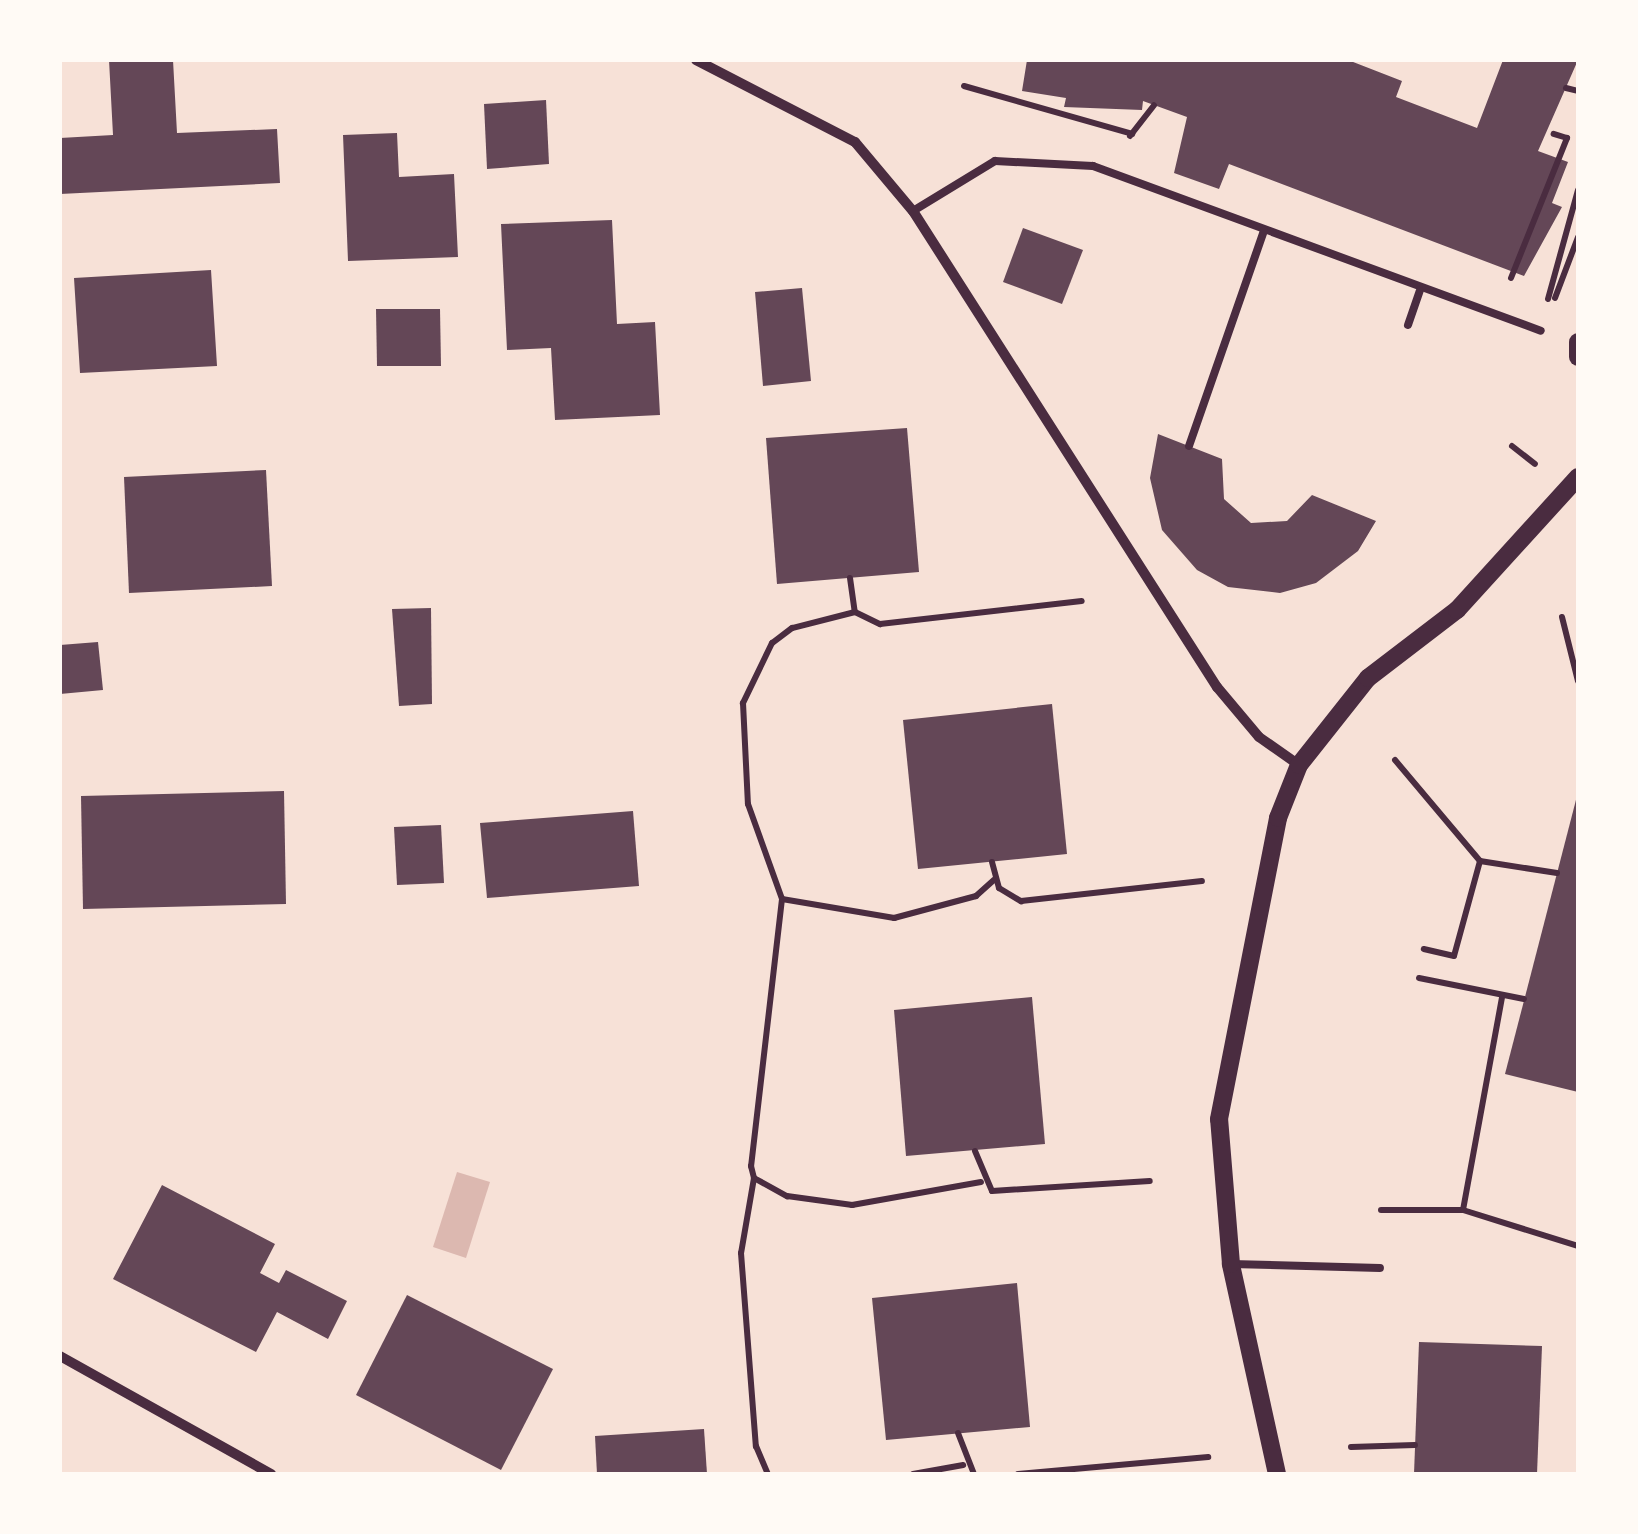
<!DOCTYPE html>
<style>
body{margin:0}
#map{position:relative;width:1638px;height:1534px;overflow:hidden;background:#f7e1d7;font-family:Raleway,sans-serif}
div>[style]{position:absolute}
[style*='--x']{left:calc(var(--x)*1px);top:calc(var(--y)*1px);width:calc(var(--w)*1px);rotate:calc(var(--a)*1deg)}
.water>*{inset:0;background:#dcb8b0}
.building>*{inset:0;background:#644757}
.path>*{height:6px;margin:-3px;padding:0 3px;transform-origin:3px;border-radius:3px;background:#4a2c40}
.service>*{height:8px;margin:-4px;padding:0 4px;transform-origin:4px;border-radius:4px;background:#4a2c40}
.minor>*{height:10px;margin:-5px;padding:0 5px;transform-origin:5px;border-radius:5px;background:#4a2c40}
.tertiary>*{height:18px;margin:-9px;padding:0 9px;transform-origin:9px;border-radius:9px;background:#4a2c40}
span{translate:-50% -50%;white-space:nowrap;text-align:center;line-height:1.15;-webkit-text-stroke:10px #fffaf5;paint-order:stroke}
.frame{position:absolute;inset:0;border:62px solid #fffaf5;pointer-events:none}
</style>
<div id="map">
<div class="water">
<div style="clip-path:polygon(457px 1172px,490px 1182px,466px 1258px,433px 1247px)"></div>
</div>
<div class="building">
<div style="clip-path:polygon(109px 60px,173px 60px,177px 133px,277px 129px,280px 183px,60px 194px,60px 138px,113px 135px)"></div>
<div style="clip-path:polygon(1027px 60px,1348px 60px,1402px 81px,1396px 97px,1477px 128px,1503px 60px,1578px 60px,1538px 151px,1568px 162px,1552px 203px,1562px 207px,1524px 276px,1229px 164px,1219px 189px,1174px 173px,1187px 117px,1143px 101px,1142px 110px,1064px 107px,1066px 98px,1022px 91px)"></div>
<div style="clip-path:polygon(546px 100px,549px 164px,487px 169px,484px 104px)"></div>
<div style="clip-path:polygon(397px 133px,399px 177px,454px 174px,458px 257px,348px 261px,343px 135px)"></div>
<div style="clip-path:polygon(612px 220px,617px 324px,655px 322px,660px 415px,555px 420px,551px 348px,507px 350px,501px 224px)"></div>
<div style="clip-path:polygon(1023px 228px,1083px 250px,1062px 304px,1003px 282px)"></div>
<div style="clip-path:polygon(211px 270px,217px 366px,80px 373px,74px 278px)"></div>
<div style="clip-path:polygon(802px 288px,811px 381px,763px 386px,755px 292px)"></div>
<div style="clip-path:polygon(376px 309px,440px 309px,441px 366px,377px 366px)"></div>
<div style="clip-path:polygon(907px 428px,919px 572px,777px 584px,766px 438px)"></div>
<div style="clip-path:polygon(1158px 434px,1222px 459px,1224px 499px,1251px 523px,1287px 521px,1312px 495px,1376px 521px,1358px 551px,1316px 583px,1280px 593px,1228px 587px,1197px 570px,1162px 530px,1150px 478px)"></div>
<div style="clip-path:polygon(266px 470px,272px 586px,129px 593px,124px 477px)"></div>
<div style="clip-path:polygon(431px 608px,432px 704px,399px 706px,392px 609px)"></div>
<div style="clip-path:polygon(98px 642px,103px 690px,60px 694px,60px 645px)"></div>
<div style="clip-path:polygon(1052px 704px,1067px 854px,918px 869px,903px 720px)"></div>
<div style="clip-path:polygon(284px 791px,286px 904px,83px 909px,81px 796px)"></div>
<div style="clip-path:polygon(1577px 796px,1578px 796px,1578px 1092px,1505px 1074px)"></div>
<div style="clip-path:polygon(633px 811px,639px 886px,487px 898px,480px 823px)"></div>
<div style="clip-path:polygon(441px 825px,444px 883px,397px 885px,394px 827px)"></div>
<div style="clip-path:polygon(1032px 997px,1045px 1144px,906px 1156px,894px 1010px)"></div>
<div style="clip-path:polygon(162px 1185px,275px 1244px,260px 1273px,279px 1283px,286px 1270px,347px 1301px,328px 1339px,277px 1312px,256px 1352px,113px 1279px)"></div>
<div style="clip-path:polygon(1017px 1283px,1030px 1427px,886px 1440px,872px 1298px)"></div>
<div style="clip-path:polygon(407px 1295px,553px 1369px,501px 1470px,356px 1395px)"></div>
<div style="clip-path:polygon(1419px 1342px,1542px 1346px,1537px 1474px,1414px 1474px)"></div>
<div style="clip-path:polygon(704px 1429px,707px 1474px,597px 1474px,595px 1436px)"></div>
</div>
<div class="path">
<div style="--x:964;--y:86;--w:175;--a:15.9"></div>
<div style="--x:1566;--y:88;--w:12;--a:14"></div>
<div style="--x:1130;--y:136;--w:39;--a:-52"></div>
<div style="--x:1511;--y:278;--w:151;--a:-68.2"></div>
<div style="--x:1567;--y:138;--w:14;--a:-163"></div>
<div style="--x:1555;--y:298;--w:65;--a:-69.3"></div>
<div style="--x:1548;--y:299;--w:113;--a:-74.6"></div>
<div style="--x:1512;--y:446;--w:29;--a:38"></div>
<div style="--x:850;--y:578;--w:34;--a:82"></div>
<div style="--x:855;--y:612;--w:28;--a:26"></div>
<div style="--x:880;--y:624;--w:203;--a:-6.5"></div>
<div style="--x:855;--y:612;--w:65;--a:165.7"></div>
<div style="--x:792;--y:628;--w:25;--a:143"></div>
<div style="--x:772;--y:643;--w:67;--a:115.8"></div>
<div style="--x:743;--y:703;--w:101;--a:87.2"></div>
<div style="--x:748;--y:804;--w:101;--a:70.3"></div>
<div style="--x:782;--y:899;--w:269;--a:96.6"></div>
<div style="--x:751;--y:1166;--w:12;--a:76"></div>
<div style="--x:754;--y:1178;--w:38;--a:29"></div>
<div style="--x:787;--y:1196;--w:66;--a:7.9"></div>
<div style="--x:852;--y:1205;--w:131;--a:-10.1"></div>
<div style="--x:1562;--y:617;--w:66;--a:76"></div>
<div style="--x:1395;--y:760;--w:132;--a:49.9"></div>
<div style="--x:1480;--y:861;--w:98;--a:105.3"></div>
<div style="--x:1454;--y:956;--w:31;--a:-167"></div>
<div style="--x:1480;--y:861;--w:78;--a:8.9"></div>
<div style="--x:992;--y:862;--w:27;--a:75"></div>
<div style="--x:999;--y:888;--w:26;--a:31"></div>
<div style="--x:1021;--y:901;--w:182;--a:-6.3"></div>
<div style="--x:782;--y:899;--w:114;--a:9.6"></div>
<div style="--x:894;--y:918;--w:85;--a:-15"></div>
<div style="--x:976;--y:896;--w:24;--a:-42"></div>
<div style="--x:1419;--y:978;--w:107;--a:11.3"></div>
<div style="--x:975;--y:1151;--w:43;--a:67"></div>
<div style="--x:992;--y:1191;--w:158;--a:-3.6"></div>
<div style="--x:754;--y:1178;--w:76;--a:99.8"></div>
<div style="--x:741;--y:1253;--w:194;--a:85.6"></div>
<div style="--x:756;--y:1446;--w:30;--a:67"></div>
<div style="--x:1381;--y:1210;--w:82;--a:0"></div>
<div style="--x:1463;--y:1210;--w:121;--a:17.4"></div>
<div style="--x:1463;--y:1210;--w:217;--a:-79.6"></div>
<div style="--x:958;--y:1433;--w:44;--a:68.7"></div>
<div style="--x:1351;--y:1447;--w:64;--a:-1.8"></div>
<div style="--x:913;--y:1474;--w:51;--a:-10.2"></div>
<div style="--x:1018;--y:1474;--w:191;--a:-5.1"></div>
</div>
<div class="service">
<div style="--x:913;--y:211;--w:96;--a:-31.4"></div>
<div style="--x:995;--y:161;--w:98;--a:2.9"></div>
<div style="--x:1093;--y:166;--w:477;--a:20.2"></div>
<div style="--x:1408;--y:325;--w:36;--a:-71"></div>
<div style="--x:1189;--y:446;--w:228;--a:-70.8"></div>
<div style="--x:1231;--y:1264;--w:149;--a:1.5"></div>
</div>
<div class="minor">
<div style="--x:696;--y:60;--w:179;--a:27.3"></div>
<div style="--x:855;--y:142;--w:90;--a:50"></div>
<div style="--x:913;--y:211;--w:565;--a:57.44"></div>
<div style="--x:1217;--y:687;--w:65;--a:50"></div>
<div style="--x:1259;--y:737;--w:49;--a:35"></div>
<div style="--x:60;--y:1356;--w:242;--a:29.2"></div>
</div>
<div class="tertiary">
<div style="--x:1578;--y:342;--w:15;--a:90"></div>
<div style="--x:1277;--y:1474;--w:215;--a:-102.4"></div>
<div style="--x:1231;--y:1264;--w:145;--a:-94.7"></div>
<div style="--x:1219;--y:1119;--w:307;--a:-78.9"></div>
<div style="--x:1278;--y:818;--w:57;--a:-68.4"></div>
<div style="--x:1299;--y:765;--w:111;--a:-51.6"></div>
<div style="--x:1368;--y:678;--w:112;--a:-37.4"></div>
<div style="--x:1457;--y:610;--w:180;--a:-47.7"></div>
</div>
<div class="frame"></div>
</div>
